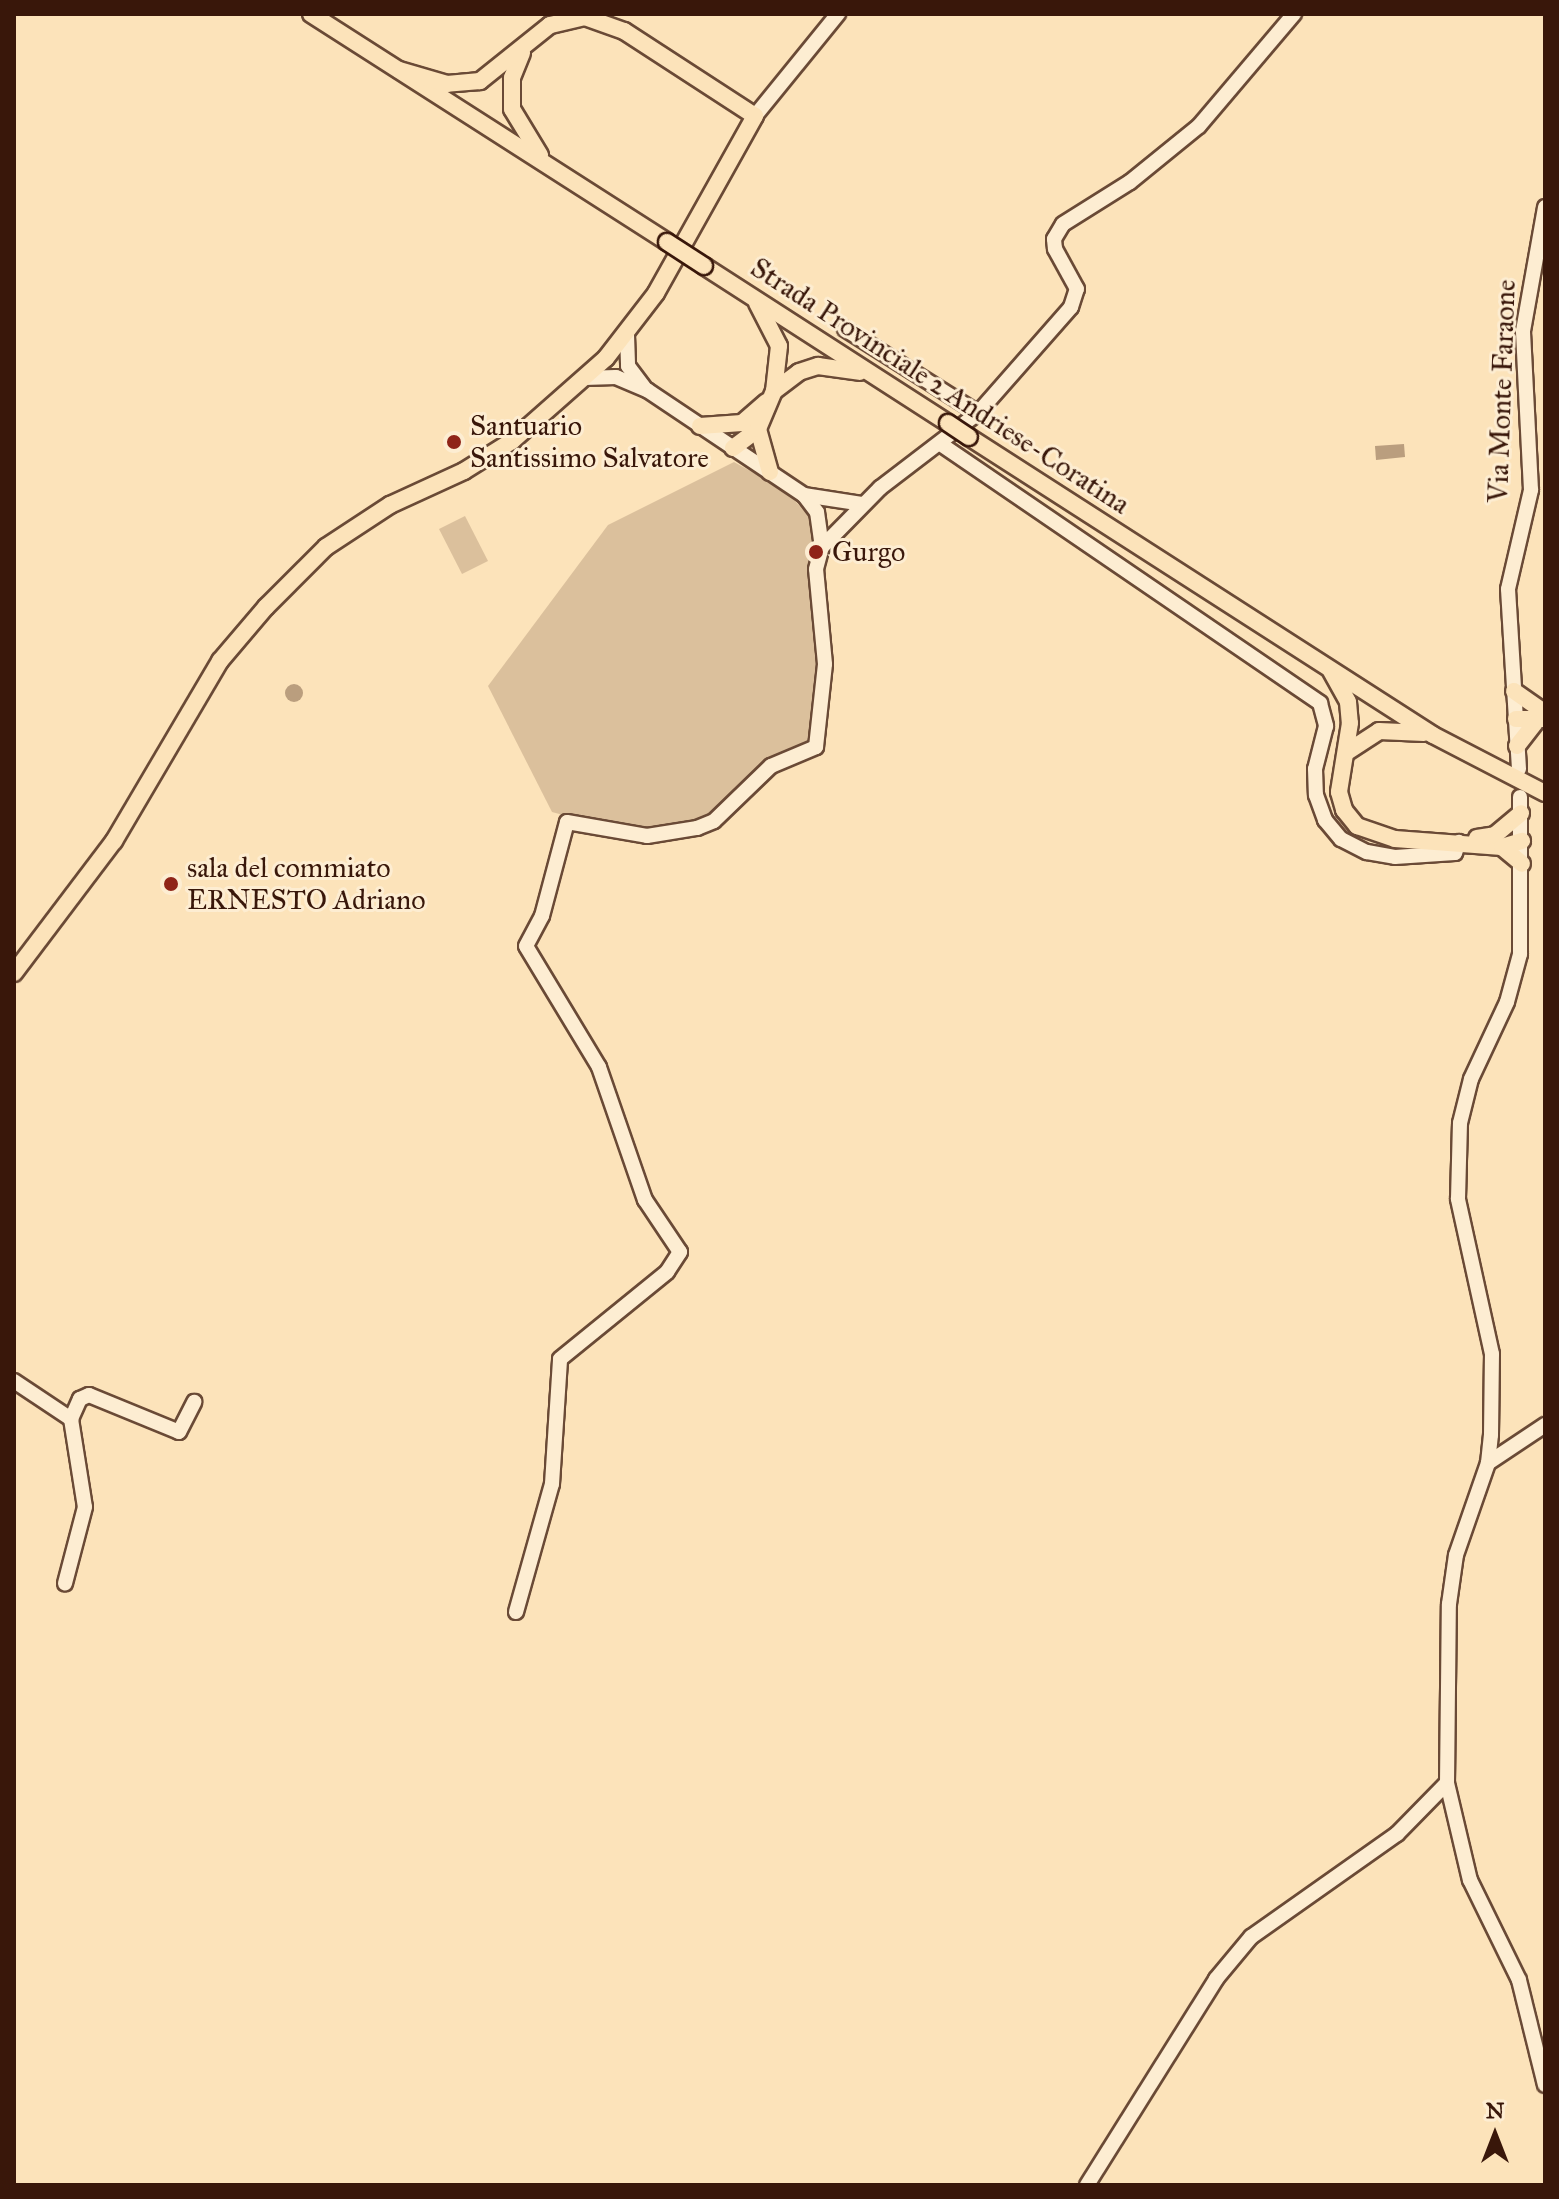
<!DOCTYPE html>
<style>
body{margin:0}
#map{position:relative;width:1559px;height:2199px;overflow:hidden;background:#fce3ba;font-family:"IM FELL Great Primer",serif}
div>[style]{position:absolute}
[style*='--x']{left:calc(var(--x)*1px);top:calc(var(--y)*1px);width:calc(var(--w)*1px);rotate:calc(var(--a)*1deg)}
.green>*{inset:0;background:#dbc09c}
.water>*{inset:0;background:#ba9e7e}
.round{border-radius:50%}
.roads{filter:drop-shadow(2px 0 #6a4a36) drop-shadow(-2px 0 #6a4a36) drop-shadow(0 2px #6a4a36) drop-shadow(0 -2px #6a4a36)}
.minor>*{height:14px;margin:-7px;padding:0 7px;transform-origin:7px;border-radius:7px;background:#fdedd2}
.major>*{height:16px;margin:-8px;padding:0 8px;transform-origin:8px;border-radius:8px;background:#fce3ba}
.bridges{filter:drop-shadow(2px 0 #39170a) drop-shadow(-2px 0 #39170a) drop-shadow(0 2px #39170a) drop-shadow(0 -2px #39170a)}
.major-bridge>*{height:16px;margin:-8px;padding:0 8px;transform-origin:8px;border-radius:8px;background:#fce3ba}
.dots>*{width:22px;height:22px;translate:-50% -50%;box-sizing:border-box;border:4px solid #fdedd2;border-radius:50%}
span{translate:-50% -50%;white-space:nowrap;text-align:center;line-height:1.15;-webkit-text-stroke:6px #fdedd2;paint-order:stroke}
.street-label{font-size:28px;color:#39170a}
.poi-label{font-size:28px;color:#39170a}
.left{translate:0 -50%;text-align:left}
.frame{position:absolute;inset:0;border:16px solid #39170a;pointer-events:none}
.north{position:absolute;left:1455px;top:2095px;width:80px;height:80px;-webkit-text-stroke:6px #fdedd2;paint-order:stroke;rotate:0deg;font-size:22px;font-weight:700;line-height:32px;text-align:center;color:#39170a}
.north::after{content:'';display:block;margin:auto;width:28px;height:36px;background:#39170a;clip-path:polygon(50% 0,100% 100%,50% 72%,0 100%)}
</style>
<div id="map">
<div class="green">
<div style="clip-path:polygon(734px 462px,787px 491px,813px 522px,821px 666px,812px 744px,698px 825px,626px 832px,552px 812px,488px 686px,608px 525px)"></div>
<div style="clip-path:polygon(465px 516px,488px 561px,462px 574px,439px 529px)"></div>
</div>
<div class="water">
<div style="clip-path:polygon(1404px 444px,1405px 457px,1376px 460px,1375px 446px)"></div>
<div class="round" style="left:285px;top:684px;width:18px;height:18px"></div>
</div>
<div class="roads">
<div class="minor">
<div style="--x:755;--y:116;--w:132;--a:-50.9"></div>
<div style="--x:845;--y:329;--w:157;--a:32.3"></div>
<div style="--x:627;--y:335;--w:31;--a:88"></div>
<div style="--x:628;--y:366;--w:26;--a:53"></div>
<div style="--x:584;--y:378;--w:32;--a:-2"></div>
<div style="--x:616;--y:377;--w:34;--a:23"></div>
<div style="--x:647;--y:390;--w:189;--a:33.8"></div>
<div style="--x:804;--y:495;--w:21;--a:53"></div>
<div style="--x:817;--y:512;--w:35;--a:82"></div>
<div style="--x:942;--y:445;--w:458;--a:34.3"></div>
<div style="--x:1320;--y:703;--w:24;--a:75"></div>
<div style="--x:1326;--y:726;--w:44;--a:104.3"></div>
<div style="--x:1315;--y:769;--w:26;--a:88"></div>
<div style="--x:1316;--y:795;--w:27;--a:70"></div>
<div style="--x:1325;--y:820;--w:25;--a:50"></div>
<div style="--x:1341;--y:839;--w:29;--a:27"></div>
<div style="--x:1367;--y:852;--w:28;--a:10"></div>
<div style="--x:1395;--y:857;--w:60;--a:-3.8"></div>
<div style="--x:1455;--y:853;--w:12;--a:-70"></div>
<div style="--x:804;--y:495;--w:60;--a:8.7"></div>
<div style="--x:1519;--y:769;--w:180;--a:-93.5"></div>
<div style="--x:1508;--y:589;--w:102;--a:-76.9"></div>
<div style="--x:1531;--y:490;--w:159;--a:-92.9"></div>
<div style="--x:1523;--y:331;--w:126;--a:-79.9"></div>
<div style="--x:14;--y:1381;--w:69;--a:33.7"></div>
<div style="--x:71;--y:1419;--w:89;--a:81"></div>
<div style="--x:85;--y:1507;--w:79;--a:104.7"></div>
<div style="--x:71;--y:1419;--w:22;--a:-66"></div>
<div style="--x:80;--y:1399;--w:10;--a:-24"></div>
<div style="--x:89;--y:1395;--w:97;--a:22.3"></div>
<div style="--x:179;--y:1432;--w:34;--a:-63"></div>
<div style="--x:1488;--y:1463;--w:69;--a:-33.7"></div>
<div style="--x:516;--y:1612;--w:133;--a:-74.3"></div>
<div style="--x:552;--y:1484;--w:125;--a:-86.3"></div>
<div style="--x:560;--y:1359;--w:138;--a:-39.1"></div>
<div style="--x:667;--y:1272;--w:24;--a:-57"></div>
<div style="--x:680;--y:1252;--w:63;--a:-123.9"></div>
<div style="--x:645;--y:1200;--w:141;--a:-109.1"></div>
<div style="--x:599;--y:1067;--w:141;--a:-121.1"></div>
<div style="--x:526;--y:946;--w:34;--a:-62"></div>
<div style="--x:542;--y:916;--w:97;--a:-75.1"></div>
<div style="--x:567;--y:822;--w:81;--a:9.9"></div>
<div style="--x:647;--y:836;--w:51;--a:-9.1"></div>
<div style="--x:697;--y:828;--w:18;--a:-22"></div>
<div style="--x:714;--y:821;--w:79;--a:-44"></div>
<div style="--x:771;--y:766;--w:49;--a:-22.9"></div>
<div style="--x:816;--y:747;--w:83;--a:-83.8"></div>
<div style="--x:825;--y:664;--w:95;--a:-95.4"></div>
<div style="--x:816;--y:569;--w:23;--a:-75"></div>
<div style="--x:822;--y:547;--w:83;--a:-45.5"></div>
<div style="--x:880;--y:488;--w:123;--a:-37.4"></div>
<div style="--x:978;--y:413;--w:141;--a:-48.7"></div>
<div style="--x:1071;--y:307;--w:19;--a:-72"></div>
<div style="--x:1077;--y:289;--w:46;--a:-118.8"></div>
<div style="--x:1055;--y:249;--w:10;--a:-96"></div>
<div style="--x:1054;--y:239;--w:17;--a:-59"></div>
<div style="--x:1063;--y:224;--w:79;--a:-32.1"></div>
<div style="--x:1130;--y:182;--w:89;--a:-39.1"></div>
<div style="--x:1199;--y:126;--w:147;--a:-49.7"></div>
<div style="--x:1447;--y:1783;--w:100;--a:76.7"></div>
<div style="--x:1470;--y:1880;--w:111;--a:63.9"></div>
<div style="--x:1519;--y:1980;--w:108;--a:76.1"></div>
<div style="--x:1087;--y:2185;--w:243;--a:-57.9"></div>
<div style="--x:1216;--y:1979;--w:55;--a:-50.2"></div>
<div style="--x:1251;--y:1937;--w:179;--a:-35.2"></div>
<div style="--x:1397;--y:1834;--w:71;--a:-45.6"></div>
<div style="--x:1447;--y:1783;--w:179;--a:-89.4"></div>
<div style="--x:1449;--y:1604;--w:49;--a:-81.9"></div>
<div style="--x:1456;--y:1555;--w:97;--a:-70.8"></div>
<div style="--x:1488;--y:1463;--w:28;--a:-84"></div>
<div style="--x:1491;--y:1435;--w:81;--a:-89.3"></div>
<div style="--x:1492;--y:1354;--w:159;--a:-102.4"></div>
<div style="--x:1458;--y:1199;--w:76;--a:-88.5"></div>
<div style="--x:1460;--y:1123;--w:45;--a:-76"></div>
<div style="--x:1471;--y:1079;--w:85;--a:-64.9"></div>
<div style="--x:1507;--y:1002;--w:50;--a:-74.8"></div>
<div style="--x:1520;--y:954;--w:157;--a:-90"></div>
</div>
<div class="major">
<div style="--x:311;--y:14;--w:423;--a:32.6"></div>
<div style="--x:522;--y:53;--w:27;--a:112"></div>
<div style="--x:512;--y:78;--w:31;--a:90"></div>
<div style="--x:512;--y:109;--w:54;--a:58.7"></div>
<div style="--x:704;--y:266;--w:290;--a:32.8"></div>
<div style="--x:757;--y:303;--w:48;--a:62.9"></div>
<div style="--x:779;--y:346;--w:45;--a:96.3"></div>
<div style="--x:700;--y:426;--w:42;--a:-4.1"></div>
<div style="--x:742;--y:423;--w:32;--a:-41"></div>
<div style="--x:969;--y:437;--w:551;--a:32.71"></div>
<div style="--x:1433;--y:735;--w:126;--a:27.4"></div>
<div style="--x:733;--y:448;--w:31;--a:-37"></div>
<div style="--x:770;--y:472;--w:45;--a:-105.6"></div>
<div style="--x:758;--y:429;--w:41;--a:-67.2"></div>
<div style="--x:774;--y:391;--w:31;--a:-37"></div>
<div style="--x:799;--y:372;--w:20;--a:-18"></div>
<div style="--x:818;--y:366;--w:42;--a:8.1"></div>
<div style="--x:1331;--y:671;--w:35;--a:61"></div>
<div style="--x:1348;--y:702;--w:21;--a:85"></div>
<div style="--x:1350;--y:723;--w:70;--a:99.1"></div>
<div style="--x:1339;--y:792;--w:19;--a:74"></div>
<div style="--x:1344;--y:810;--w:21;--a:51"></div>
<div style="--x:1357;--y:826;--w:40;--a:18.9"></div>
<div style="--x:1395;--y:839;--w:107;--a:4.3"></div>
<div style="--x:1502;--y:847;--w:21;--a:-17"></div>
<div style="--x:1514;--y:691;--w:38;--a:35"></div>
<div style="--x:1516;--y:719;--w:29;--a:0"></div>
<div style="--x:1517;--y:746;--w:29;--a:-52"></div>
<div style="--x:1347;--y:752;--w:38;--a:-33"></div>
<div style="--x:1379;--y:731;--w:45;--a:2.5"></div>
<div style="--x:1477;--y:838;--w:18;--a:-9"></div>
<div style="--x:1495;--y:835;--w:34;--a:-40"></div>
<div style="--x:1502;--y:847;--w:26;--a:40"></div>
<div style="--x:14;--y:973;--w:166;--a:-52.9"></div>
<div style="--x:114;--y:841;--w:209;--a:-59.5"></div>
<div style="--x:220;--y:661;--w:71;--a:-49.6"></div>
<div style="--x:266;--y:607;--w:85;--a:-45"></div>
<div style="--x:326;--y:547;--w:77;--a:-33.3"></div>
<div style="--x:390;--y:505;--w:81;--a:-24.7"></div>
<div style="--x:464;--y:471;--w:57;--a:-32"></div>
<div style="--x:512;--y:441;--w:125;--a:-41.4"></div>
<div style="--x:606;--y:358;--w:82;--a:-52.4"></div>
<div style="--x:656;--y:293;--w:203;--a:-60.8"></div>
<div style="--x:755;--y:116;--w:156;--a:-147"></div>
<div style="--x:624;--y:31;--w:41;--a:-160.3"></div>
<div style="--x:585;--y:17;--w:36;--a:167"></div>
<div style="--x:550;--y:25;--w:90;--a:141.3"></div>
<div style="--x:480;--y:81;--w:33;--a:175"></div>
<div style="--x:447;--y:84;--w:50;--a:-163.7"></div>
</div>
</div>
<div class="bridges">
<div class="major-bridge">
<div style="--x:667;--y:242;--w:44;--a:33"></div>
<div style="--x:948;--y:423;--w:25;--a:34"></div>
</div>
</div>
<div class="dots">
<div style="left:454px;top:442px;background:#8f2418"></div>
<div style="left:816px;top:552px;background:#8f2418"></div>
<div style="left:171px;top:884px;background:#8f2418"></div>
</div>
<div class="street-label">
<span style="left:940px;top:386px;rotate:33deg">Strada Provinciale 2 Andriese-Coratina</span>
<span style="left:1502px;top:391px;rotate:-88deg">Via Monte Faraone</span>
</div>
<div class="poi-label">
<span class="left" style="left:470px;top:442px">Santuario<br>Santissimo Salvatore</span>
<span class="left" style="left:832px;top:552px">Gurgo</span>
<span class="left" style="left:187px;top:884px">sala del commiato<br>ERNESTO Adriano</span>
</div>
<div class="frame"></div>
<div class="north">N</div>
</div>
